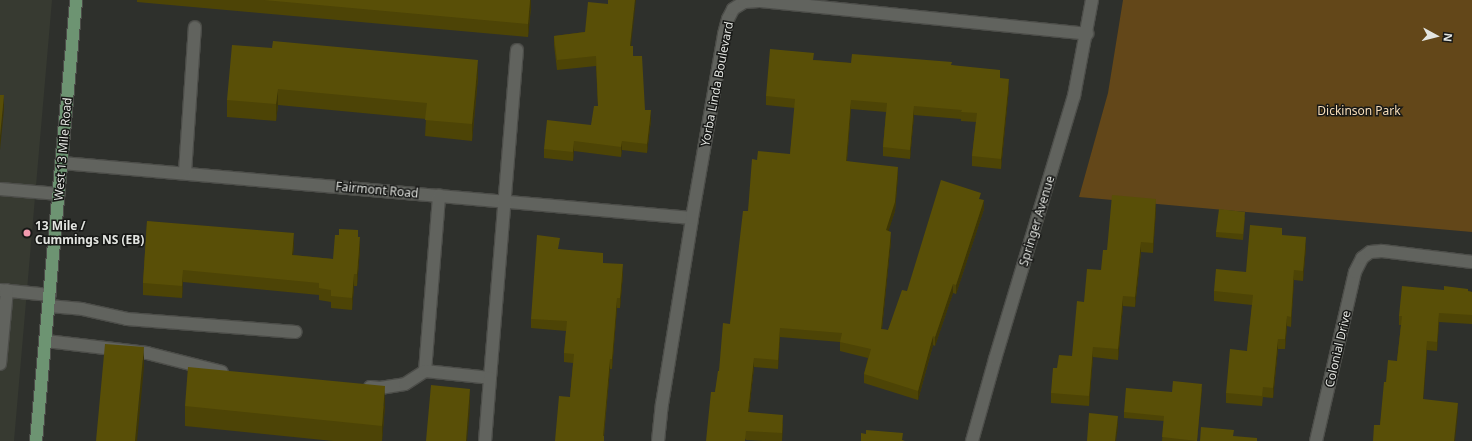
<!DOCTYPE html>
<style>
body{margin:0}
#map{position:relative;width:1472px;height:441px;overflow:hidden;background:#2e302c;font-family:"Noto Sans",sans-serif}
div>[style]{position:absolute}
[style*='--x']{left:calc(var(--x)*1px);top:calc(var(--y)*1px);width:calc(var(--w)*1px);rotate:calc(var(--a)*1deg)}
.built>*{inset:0;background:#373a31}
.green>*{inset:0;background:#634719}
.roads{filter:drop-shadow(1px 0 #4c4d49) drop-shadow(-1px 0 #4c4d49) drop-shadow(0 1px #4c4d49) drop-shadow(0 -1px #4c4d49)}
.minor>*{height:12px;margin:-6px;padding:0 6px;transform-origin:6px;border-radius:6px;background:#61635e}
.major>*{height:12px;margin:-6px;padding:0 6px;transform-origin:6px;border-radius:6px;background:#6d9472}
.wall>*{inset:0;background:#4d4406}
.shaded-wall>*{inset:0;background:#3e3705}
.building>*{inset:0;background:#594f07}
.dots>*{width:11px;height:11px;translate:-50% -50%;box-sizing:border-box;border:2px solid #171816;border-radius:50%}
span{translate:-50% -50%;white-space:nowrap;text-align:center;line-height:1.15;-webkit-text-stroke:3px #171816;paint-order:stroke}
.street-label{font-size:12px;color:#e3e5e1}
.park-label{font-size:12px;color:#f6ddb9}
.poi-label{font-size:12px;color:#e3e5e1;font-weight:700}
.left{translate:0 -50%;text-align:left}
.north{position:absolute;left:1416px;top:16px;width:40px;height:40px;-webkit-text-stroke:3px #171816;paint-order:stroke;rotate:97deg;font-size:11px;font-weight:700;line-height:16px;text-align:center;color:#e3e5e1}
.north::after{content:'';display:block;margin:auto;width:14px;height:18px;background:#e3e5e1;clip-path:polygon(50% 0,100% 100%,50% 72%,0 100%)}
</style>
<div id="map">
<div class="built">
<div style="clip-path:polygon(0 0,52px 0,14px 441px,0 441px)"></div>
</div>
<div class="green">
<div style="clip-path:polygon(1123px 0,1472px 0,1472px 232px,1079px 197px,1108px 93px)"></div>
</div>
<div class="roads">
<div class="minor">
<div style="--x:62;--y:163;--w:632;--a:4.99"></div>
<div style="--x:185;--y:172;--w:145;--a:-86.1"></div>
<div style="--x:0;--y:189;--w:59;--a:4.8"></div>
<div style="--x:0;--y:290;--w:50;--a:5.7"></div>
<div style="--x:49;--y:306;--w:33;--a:5"></div>
<div style="--x:82;--y:309;--w:46;--a:12.5"></div>
<div style="--x:127;--y:319;--w:169;--a:4.4"></div>
<div style="--x:46;--y:341;--w:102;--a:6.8"></div>
<div style="--x:147;--y:353;--w:77;--a:14.2"></div>
<div style="--x:0;--y:364;--w:74;--a:-84.6"></div>
<div style="--x:425;--y:371;--w:176;--a:-85.4"></div>
<div style="--x:490;--y:378;--w:329;--a:-85.3"></div>
<div style="--x:370;--y:387;--w:10;--a:6"></div>
<div style="--x:380;--y:388;--w:25;--a:-9"></div>
<div style="--x:405;--y:384;--w:24;--a:-33"></div>
<div style="--x:425;--y:371;--w:65;--a:6.1"></div>
<div style="--x:490;--y:378;--w:63;--a:94.5"></div>
<div style="--x:658;--y:441;--w:37;--a:-84"></div>
<div style="--x:662;--y:404;--w:188;--a:-80.8"></div>
<div style="--x:692;--y:218;--w:187;--a:-80.1"></div>
<div style="--x:724;--y:34;--w:16;--a:-75"></div>
<div style="--x:728;--y:19;--w:11;--a:-63"></div>
<div style="--x:733;--y:9;--w:13;--a:-32"></div>
<div style="--x:744;--y:2;--w:15;--a:-4"></div>
<div style="--x:759;--y:1;--w:330;--a:5.7"></div>
<div style="--x:972;--y:441;--w:85;--a:-74.3"></div>
<div style="--x:995;--y:359;--w:275;--a:-73.3"></div>
<div style="--x:1074;--y:96;--w:98;--a:-79.4"></div>
<div style="--x:1316;--y:441;--w:173;--a:-77"></div>
<div style="--x:1355;--y:272;--w:16;--a:-63"></div>
<div style="--x:1362;--y:258;--w:10;--a:-37"></div>
<div style="--x:1370;--y:252;--w:12;--a:-5"></div>
<div style="--x:1382;--y:251;--w:91;--a:7"></div>
</div>
<div class="major">
<div style="--x:36;--y:441;--w:443;--a:-84.8"></div>
</div>
</div>
<div class="wall">
<div style="clip-path:polygon(137px 0,531px 0,531px 7px,528px 37px,137px 2px)"></div>
<div style="clip-path:polygon(608px 4px,631px 46px,645px 110px,651px 120px,647px 153px,622px 150px,621px 157px,574px 151px,573px 161px,544px 158px,544px 149px,591px 125px,598px 106px,596px 66px,557px 70px,554px 45px,554px 36px,585px 32px)"></div>
<div style="clip-path:polygon(272px 48px,478px 77px,472px 141px,425px 136px,426px 119px,278px 105px,276px 121px,227px 117px,227px 100px)"></div>
<div style="clip-path:polygon(814px 60px,851px 63px,952px 65px,1000px 78px,1009px 88px,1001px 169px,972px 166px,972px 156px,976px 122px,961px 121px,961px 119px,914px 115px,910px 159px,883px 156px,883px 147px,886px 112px,851px 109px,847px 161px,898px 176px,895px 211px,888px 231px,891px 241px,882px 329px,888px 330px,907px 291px,981px 199px,984px 209px,956px 294px,953px 293px,935px 346px,933px 345px,918px 400px,864px 383px,864px 374px,868px 358px,840px 351px,840px 342px,780px 337px,778px 369px,754px 367px,749px 412px,783px 424px,782px 441px,763px 441px,746px 440px,715px 392px,719px 371px,730px 324px,748px 211px,757px 160px,790px 154px,795px 108px,766px 105px,766px 96px)"></div>
<div style="clip-path:polygon(1156px 209px,1153px 253px,1141px 252px,1135px 307px,1123px 306px,1118px 360px,1093px 357px,1089px 406px,1051px 403px,1051px 393px,1057px 368px,1072px 356px,1084px 302px,1101px 270px)"></div>
<div style="clip-path:polygon(1245px 217px,1243px 240px,1216px 237px,1216px 232px)"></div>
<div style="clip-path:polygon(147px 221px,294px 245px,293px 255px,333px 259px,358px 237px,360px 249px,357px 286px,354px 286px,352px 310px,331px 308px,331px 302px,319px 300px,319px 295px,183px 282px,182px 298px,143px 295px,143px 283px)"></div>
<div style="clip-path:polygon(1282px 235px,1306px 247px,1303px 281px,1294px 280px,1291px 327px,1287px 326px,1285px 349px,1278px 349px,1273px 398px,1263px 397px,1262px 406px,1226px 403px,1226px 393px,1247px 351px,1252px 305px,1214px 301px,1214px 291px,1246px 272px)"></div>
<div style="clip-path:polygon(559px 249px,603px 263px,623px 274px,620px 308px,617px 308px,612px 369px,610px 369px,604px 436px,604px 441px,570px 397px,573px 363px,564px 362px,564px 353px,566px 331px,531px 328px,531px 319px)"></div>
<div style="clip-path:polygon(1468px 291px,1472px 292px,1472px 324px,1439px 322px,1437px 351px,1427px 350px,1423px 399px,1458px 412px,1380px 425px,1386px 382px,1397px 361px,1401px 325px,1399px 325px,1399px 316px)"></div>
<div style="clip-path:polygon(1202px 389px,1197px 441px,1162px 441px,1164px 421px,1124px 418px,1124px 412px,1172px 392px)"></div>
<div style="clip-path:polygon(185px 406px,385px 406px,382px 441px,333px 441px,185px 426px)"></div>
</div>
<div class="shaded-wall">
<div style="clip-path:polygon(530px 0,531px 0,531px 7px,528px 37px,528px 24px)"></div>
<div style="clip-path:polygon(635px 0,636px 0,630px 55px,630px 46px)"></div>
<div style="clip-path:polygon(478px 60px,478px 77px,472px 141px,472px 124px)"></div>
<div style="clip-path:polygon(1009px 79px,1009px 88px,1001px 169px,1001px 159px)"></div>
<div style="clip-path:polygon(278px 89px,278px 105px,276px 121px,276px 104px)"></div>
<div style="clip-path:polygon(4px 95px,4px 109px,0 150px,0 136px)"></div>
<div style="clip-path:polygon(851px 100px,851px 109px,846px 170px,846px 161px)"></div>
<div style="clip-path:polygon(914px 106px,914px 115px,910px 159px,910px 150px)"></div>
<div style="clip-path:polygon(651px 110px,651px 120px,647px 153px,647px 144px)"></div>
<div style="clip-path:polygon(574px 141px,574px 151px,573px 161px,573px 152px)"></div>
<div style="clip-path:polygon(622px 141px,622px 150px,621px 157px,621px 147px)"></div>
<div style="clip-path:polygon(898px 167px,898px 176px,895px 211px,886px 239px,886px 230px)"></div>
<div style="clip-path:polygon(1156px 199px,1156px 209px,1153px 253px,1153px 243px)"></div>
<div style="clip-path:polygon(984px 200px,984px 209px,956px 294px,956px 285px)"></div>
<div style="clip-path:polygon(891px 232px,891px 241px,881px 338px,881px 329px)"></div>
<div style="clip-path:polygon(294px 233px,294px 245px,292px 267px,292px 255px)"></div>
<div style="clip-path:polygon(360px 237px,360px 249px,357px 286px,357px 274px)"></div>
<div style="clip-path:polygon(1306px 237px,1306px 247px,1303px 281px,1303px 271px)"></div>
<div style="clip-path:polygon(1141px 242px,1141px 252px,1135px 307px,1135px 297px)"></div>
<div style="clip-path:polygon(623px 264px,623px 274px,620px 308px,620px 298px)"></div>
<div style="clip-path:polygon(183px 270px,183px 282px,182px 298px,182px 286px)"></div>
<div style="clip-path:polygon(1294px 270px,1294px 280px,1291px 327px,1291px 317px)"></div>
<div style="clip-path:polygon(354px 274px,354px 286px,352px 310px,352px 298px)"></div>
<div style="clip-path:polygon(953px 284px,953px 293px,935px 346px,935px 337px)"></div>
<div style="clip-path:polygon(1123px 296px,1123px 306px,1118px 360px,1118px 349px)"></div>
<div style="clip-path:polygon(617px 298px,617px 308px,612px 369px,612px 359px)"></div>
<div style="clip-path:polygon(1439px 313px,1439px 322px,1437px 351px,1437px 342px)"></div>
<div style="clip-path:polygon(1287px 316px,1287px 326px,1285px 349px,1285px 339px)"></div>
<div style="clip-path:polygon(780px 328px,780px 337px,778px 369px,778px 360px)"></div>
<div style="clip-path:polygon(933px 336px,933px 345px,918px 400px,918px 391px)"></div>
<div style="clip-path:polygon(1278px 339px,1278px 349px,1273px 398px,1273px 388px)"></div>
<div style="clip-path:polygon(1427px 341px,1427px 350px,1423px 408px,1423px 399px)"></div>
<div style="clip-path:polygon(144px 347px,144px 367px,137px 441px,135px 441px)"></div>
<div style="clip-path:polygon(1093px 347px,1093px 357px,1089px 406px,1089px 396px)"></div>
<div style="clip-path:polygon(754px 358px,754px 367px,748px 421px,748px 412px)"></div>
<div style="clip-path:polygon(610px 359px,610px 369px,603px 441px,603px 436px)"></div>
<div style="clip-path:polygon(1202px 384px,1202px 389px,1197px 441px)"></div>
<div style="clip-path:polygon(385px 386px,385px 406px,382px 441px,382px 426px)"></div>
<div style="clip-path:polygon(470px 389px,470px 409px,467px 441px,466px 441px)"></div>
<div style="clip-path:polygon(1458px 403px,1458px 412px,1455px 441px,1454px 441px)"></div>
<div style="clip-path:polygon(783px 415px,783px 424px,782px 441px,782px 433px)"></div>
<div style="clip-path:polygon(1118px 416px,1118px 427px,1116px 441px,1115px 441px)"></div>
</div>
<div class="building">
<div style="clip-path:polygon(264px 0,530px 0,528px 24px)"></div>
<div style="clip-path:polygon(608px 0,635px 0,630px 46px,633px 46px,633px 56px,642px 56px,645px 110px,651px 110px,647px 144px,622px 141px,621px 147px,574px 141px,573px 152px,544px 149px,547px 120px,591px 125px,594px 106px,598px 106px,596px 56px,557px 60px,554px 36px,585px 32px,588px 2px,608px 4px)"></div>
<div style="clip-path:polygon(273px 41px,478px 60px,472px 124px,425px 120px,427px 103px,278px 89px,276px 104px,227px 100px,232px 45px,272px 48px)"></div>
<div style="clip-path:polygon(770px 49px,814px 53px,813px 60px,851px 63px,852px 54px,952px 62px,951px 65px,1000px 70px,1000px 78px,1009px 79px,1001px 159px,972px 156px,977px 113px,961px 112px,962px 110px,914px 106px,910px 150px,883px 147px,887px 103px,851px 100px,846px 161px,898px 167px,895px 202px,886px 230px,891px 232px,881px 329px,888px 330px,902px 290px,907px 291px,941px 180px,981px 193px,979px 199px,984px 200px,956px 285px,953px 284px,935px 337px,933px 336px,918px 391px,864px 374px,871px 349px,840px 342px,842px 333px,780px 328px,778px 360px,754px 358px,748px 412px,783px 415px,782px 433px,746px 431px,745px 441px,706px 441px,711px 392px,715px 392px,718px 371px,719px 371px,723px 323px,730px 324px,743px 211px,748px 211px,752px 159px,757px 160px,758px 151px,790px 154px,795px 99px,766px 96px)"></div>
<div style="clip-path:polygon(0 95px,4px 95px,0 136px)"></div>
<div style="clip-path:polygon(1112px 195px,1156px 199px,1153px 243px,1141px 242px,1135px 297px,1123px 296px,1118px 349px,1093px 347px,1089px 396px,1051px 393px,1053px 368px,1057px 368px,1059px 355px,1072px 356px,1077px 301px,1084px 302px,1087px 269px,1101px 270px,1103px 250px,1107px 250px)"></div>
<div style="clip-path:polygon(1219px 209px,1245px 212px,1243px 234px,1216px 232px)"></div>
<div style="clip-path:polygon(147px 221px,294px 233px,292px 255px,333px 259px,335px 235px,339px 235px,339px 229px,358px 230px,358px 237px,360px 237px,357px 274px,354px 274px,352px 298px,331px 296px,331px 290px,319px 288px,319px 283px,183px 270px,182px 286px,143px 283px)"></div>
<div style="clip-path:polygon(1250px 225px,1282px 228px,1282px 235px,1306px 237px,1303px 271px,1294px 270px,1291px 317px,1287px 316px,1285px 339px,1278px 339px,1273px 388px,1263px 387px,1262px 396px,1226px 393px,1230px 349px,1247px 351px,1253px 295px,1214px 291px,1216px 269px,1246px 272px)"></div>
<div style="clip-path:polygon(537px 235px,560px 238px,558px 249px,603px 253px,603px 263px,623px 264px,620px 298px,617px 298px,612px 359px,610px 359px,603px 436px,604px 436px,604px 441px,555px 441px,559px 396px,570px 397px,574px 354px,564px 353px,567px 321px,531px 319px)"></div>
<div style="clip-path:polygon(1402px 286px,1444px 290px,1444px 286px,1468px 289px,1468px 291px,1472px 292px,1472px 315px,1439px 313px,1437px 342px,1427px 341px,1423px 399px,1458px 403px,1454px 441px,1373px 441px,1374px 425px,1380px 425px,1384px 382px,1386px 382px,1388px 360px,1397px 361px,1402px 316px,1399px 316px)"></div>
<div style="clip-path:polygon(105px 344px,144px 347px,135px 441px,96px 441px)"></div>
<div style="clip-path:polygon(188px 367px,385px 386px,382px 426px,185px 406px)"></div>
<div style="clip-path:polygon(1173px 381px,1202px 384px,1197px 441px,1162px 437px,1164px 416px,1124px 412px,1126px 388px,1172px 392px)"></div>
<div style="clip-path:polygon(431px 385px,470px 389px,466px 441px,426px 441px)"></div>
<div style="clip-path:polygon(1089px 413px,1118px 416px,1115px 441px,1087px 441px)"></div>
<div style="clip-path:polygon(1201px 427px,1234px 430px,1233px 436px,1257px 438px,1257px 441px,1200px 441px)"></div>
<div style="clip-path:polygon(866px 430px,903px 433px,902px 440px,905px 441px,861px 441px,861px 433px,866px 434px)"></div>
</div>
<div class="dots">
<div style="left:27px;top:233px;background:#f29aae"></div>
</div>
<div class="street-label">
<span style="left:717px;top:84px;rotate:-79deg">Yorba Linda Boulevard</span>
<span style="left:63px;top:149px;rotate:-85deg">West 13 Mile Road</span>
<span style="left:377px;top:190px;rotate:5deg">Fairmont Road</span>
<span style="left:1037px;top:221px;rotate:-73deg">Springer Avenue</span>
<span style="left:1338px;top:349px;rotate:-77deg">Colonial Drive</span>
</div>
<div class="park-label">
<span style="left:1359px;top:111px">Dickinson Park</span>
</div>
<div class="poi-label">
<span class="left" style="left:35px;top:233px">13 Mile /<br>Cummings NS (EB)</span>
</div>
<div class="north">N</div>
</div>
